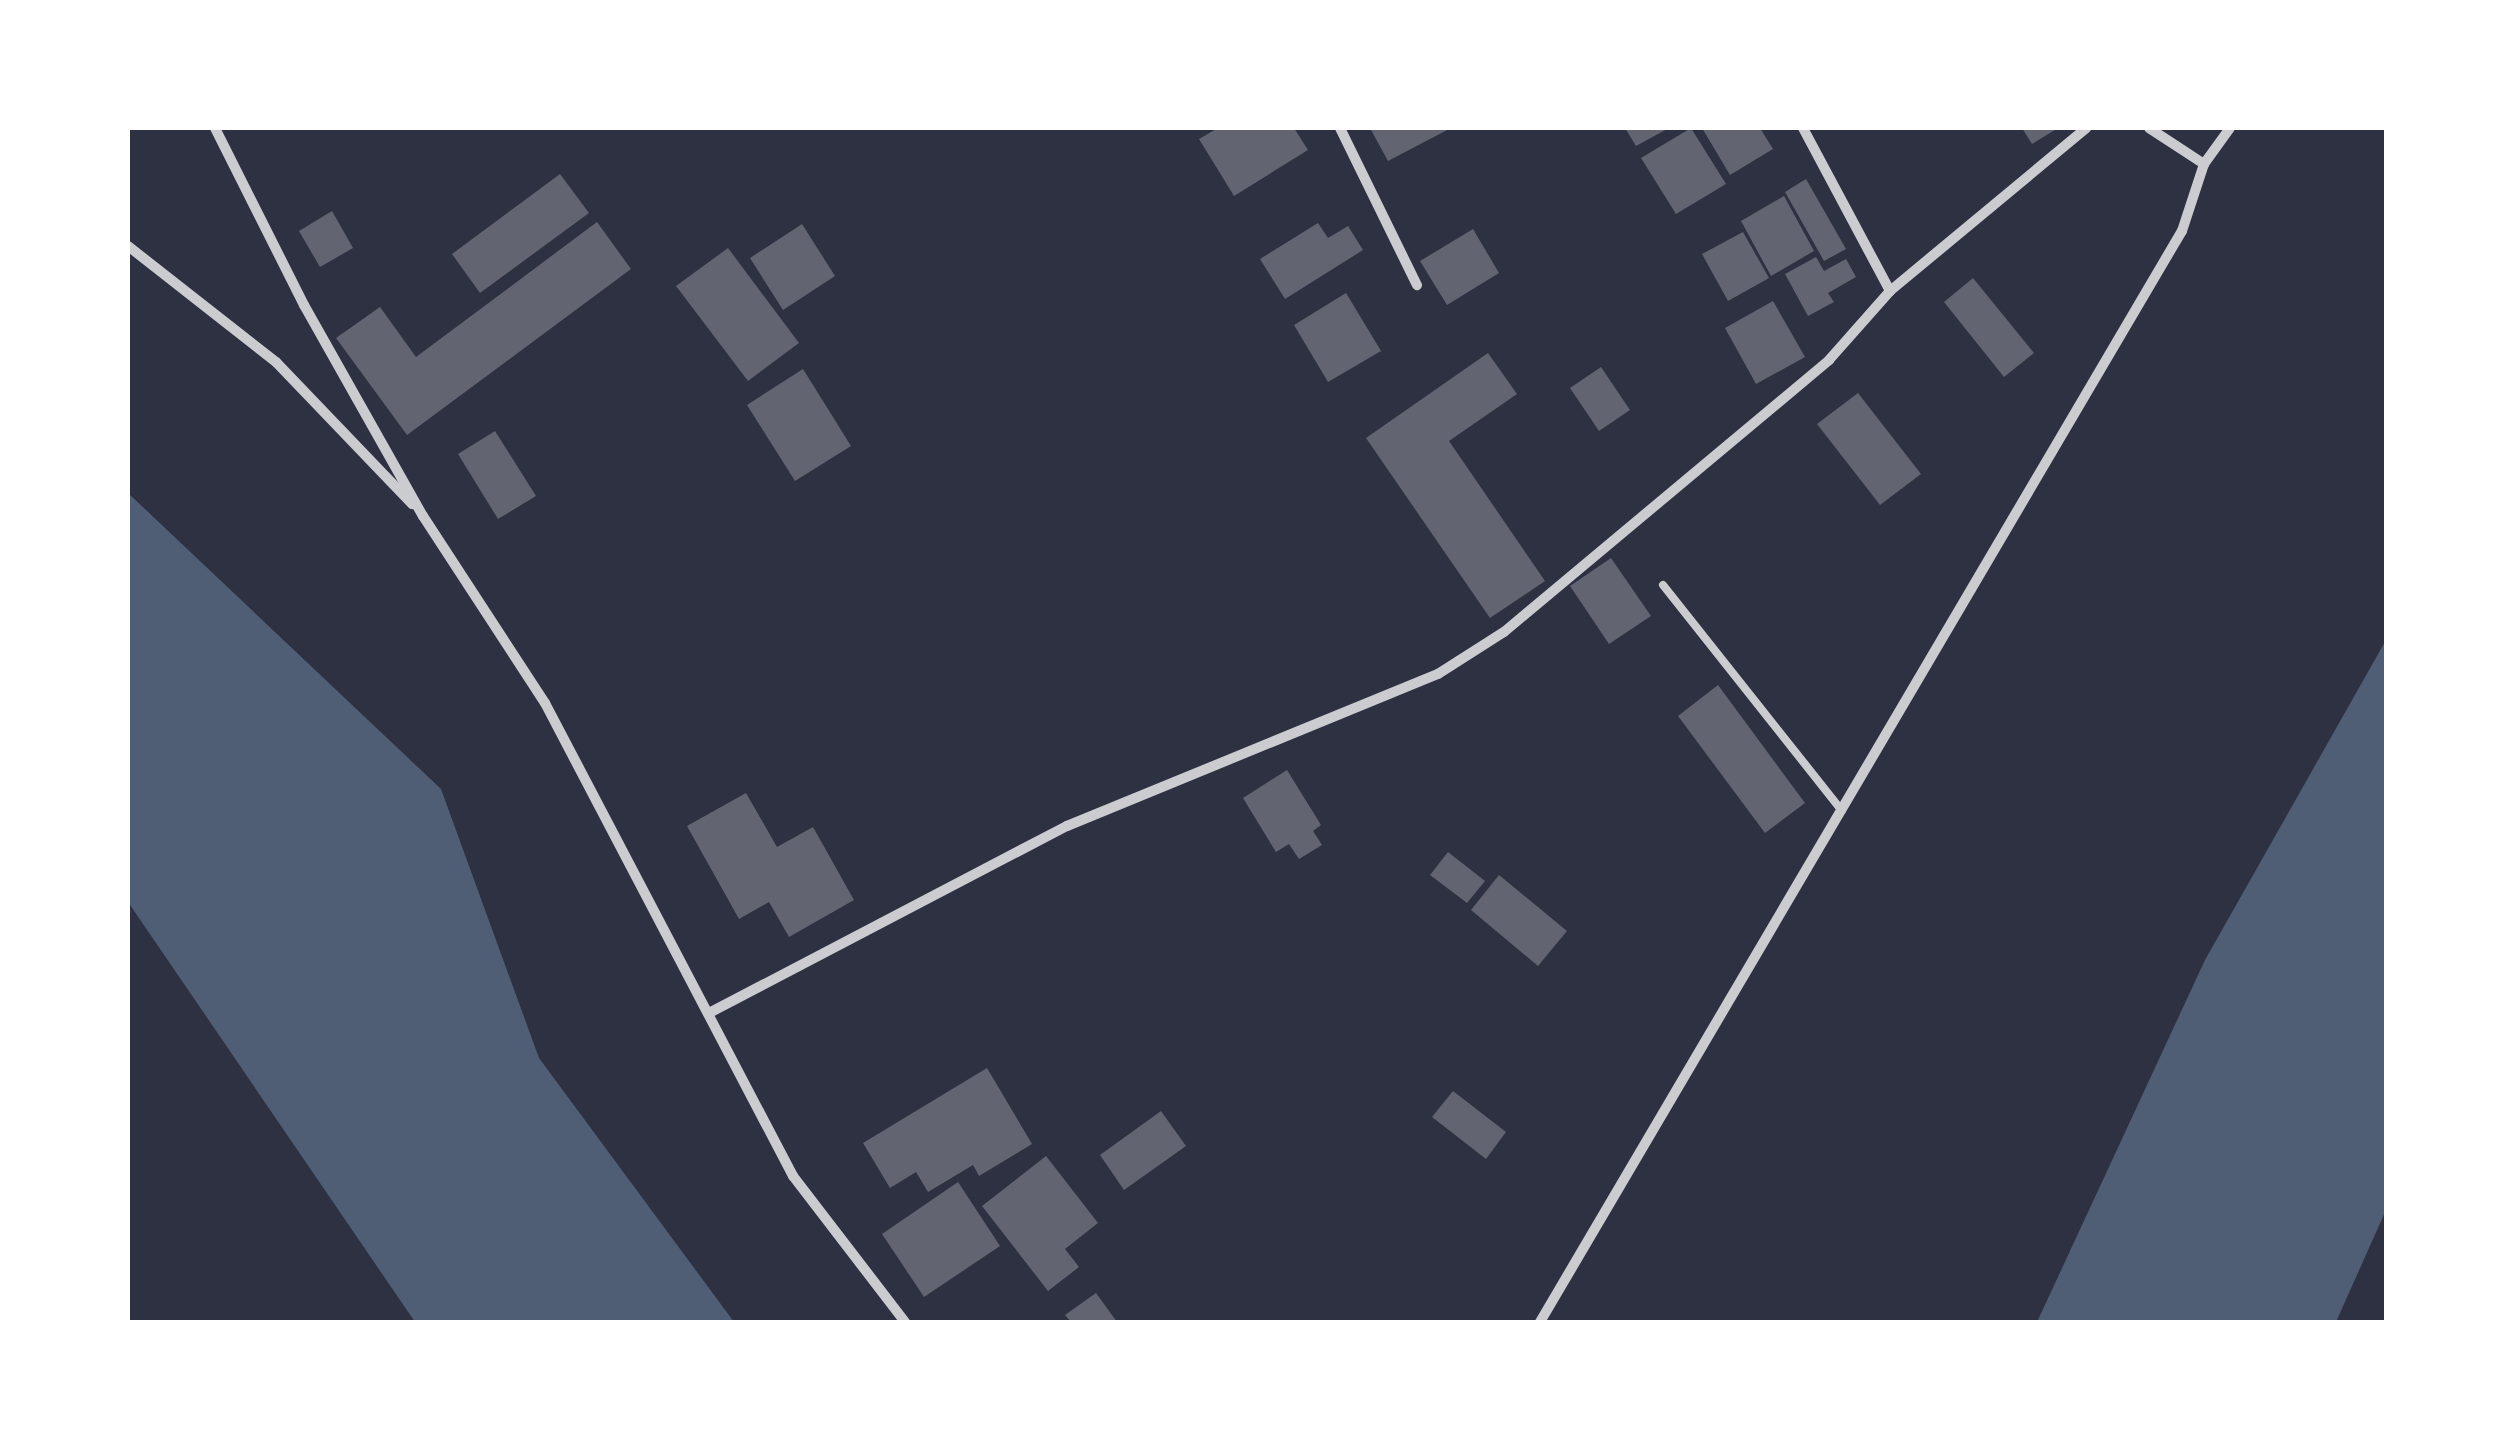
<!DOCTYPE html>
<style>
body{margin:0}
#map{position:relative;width:2514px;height:1450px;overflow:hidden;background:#2d3142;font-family:Jost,sans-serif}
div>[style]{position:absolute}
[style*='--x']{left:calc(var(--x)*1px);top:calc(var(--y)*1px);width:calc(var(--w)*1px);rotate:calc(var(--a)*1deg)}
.water>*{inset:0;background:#4f5d75}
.building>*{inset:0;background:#626471}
.service>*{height:8px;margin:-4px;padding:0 4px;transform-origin:4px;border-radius:4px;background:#caccd0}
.minor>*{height:10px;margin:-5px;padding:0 5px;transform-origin:5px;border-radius:5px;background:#caccd0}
span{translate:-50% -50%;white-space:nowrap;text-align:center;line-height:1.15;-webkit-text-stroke:8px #fff;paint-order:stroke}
.frame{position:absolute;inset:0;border:130px solid #fff;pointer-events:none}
</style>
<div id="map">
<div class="water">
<div style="clip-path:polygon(128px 493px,441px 789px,539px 1058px,734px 1322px,415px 1322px,128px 902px)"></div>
<div style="clip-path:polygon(2386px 640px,2386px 1210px,2336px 1322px,2037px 1322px,2205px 960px)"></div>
</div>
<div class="building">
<div style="clip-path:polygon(1218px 128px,1294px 128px,1308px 150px,1234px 196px,1199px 139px)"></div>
<div style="clip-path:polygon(1370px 128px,1451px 128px,1388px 161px)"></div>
<div style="clip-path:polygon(1625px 128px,1669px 128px,1636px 146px)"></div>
<div style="clip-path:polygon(1691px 128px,1726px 184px,1676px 214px,1641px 158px)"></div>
<div style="clip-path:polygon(1702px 128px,1760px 128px,1773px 149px,1730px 175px)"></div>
<div style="clip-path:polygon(2022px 128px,2058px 128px,2032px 144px)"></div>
<div style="clip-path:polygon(560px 174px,589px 213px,480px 293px,452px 254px)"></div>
<div style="clip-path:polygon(1806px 179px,1846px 249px,1824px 261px,1785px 192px)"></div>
<div style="clip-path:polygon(1784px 196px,1814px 251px,1771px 276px,1741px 221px)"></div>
<div style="clip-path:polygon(332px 211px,353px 248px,320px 267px,299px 231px)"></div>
<div style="clip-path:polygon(597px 222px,631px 269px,407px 435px,336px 338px,380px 307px,416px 357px)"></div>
<div style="clip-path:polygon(1318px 223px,1328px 238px,1348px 226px,1363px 250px,1285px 299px,1260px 259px)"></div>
<div style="clip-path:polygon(802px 224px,835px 276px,783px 310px,750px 258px)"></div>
<div style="clip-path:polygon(1473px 229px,1499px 273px,1447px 305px,1420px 261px)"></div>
<div style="clip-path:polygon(1743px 232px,1769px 278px,1728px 301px,1702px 254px)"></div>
<div style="clip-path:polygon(728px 248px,799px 343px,748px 381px,676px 286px)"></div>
<div style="clip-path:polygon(1816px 257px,1824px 271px,1846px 259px,1856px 277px,1828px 293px,1834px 302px,1808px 316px,1785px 274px)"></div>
<div style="clip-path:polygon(1973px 278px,2034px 353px,2004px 377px,1944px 302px)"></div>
<div style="clip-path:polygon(1346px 293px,1381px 351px,1328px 382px,1294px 325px)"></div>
<div style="clip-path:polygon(1773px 301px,1805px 357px,1756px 384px,1725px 328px)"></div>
<div style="clip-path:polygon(1488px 353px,1517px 394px,1449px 441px,1545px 581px,1490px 618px,1366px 438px)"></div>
<div style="clip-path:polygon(1601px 367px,1630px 410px,1599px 431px,1570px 388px)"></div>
<div style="clip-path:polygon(803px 369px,851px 446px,795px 481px,747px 405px)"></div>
<div style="clip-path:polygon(1858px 393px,1921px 474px,1880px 505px,1817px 424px)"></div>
<div style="clip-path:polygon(495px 431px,536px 496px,498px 519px,458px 454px)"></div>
<div style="clip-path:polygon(1611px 558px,1651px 616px,1609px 644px,1570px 586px)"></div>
<div style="clip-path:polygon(1718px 685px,1805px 803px,1765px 833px,1678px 716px)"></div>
<div style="clip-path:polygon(1287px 770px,1321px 825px,1313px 831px,1322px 845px,1299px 859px,1289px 844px,1276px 852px,1243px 798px)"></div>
<div style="clip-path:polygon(746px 793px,777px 847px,813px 827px,854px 900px,789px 937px,769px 902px,739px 919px,687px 826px)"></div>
<div style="clip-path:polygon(1448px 852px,1485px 881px,1467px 903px,1430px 875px)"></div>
<div style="clip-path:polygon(1499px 875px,1567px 931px,1538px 966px,1471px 910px)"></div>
<div style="clip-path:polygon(987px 1068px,1032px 1144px,979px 1176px,973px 1165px,928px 1192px,916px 1172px,890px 1188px,863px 1143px)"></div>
<div style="clip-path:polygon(1453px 1091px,1506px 1132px,1486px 1159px,1432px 1117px)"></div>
<div style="clip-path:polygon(1161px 1111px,1186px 1146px,1124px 1190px,1100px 1155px)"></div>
<div style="clip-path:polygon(1046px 1156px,1098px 1223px,1065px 1249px,1079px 1267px,1048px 1291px,982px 1206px)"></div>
<div style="clip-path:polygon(958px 1182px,1000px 1246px,924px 1297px,882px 1234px)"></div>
<div style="clip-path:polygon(1096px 1293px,1117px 1322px,1071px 1322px,1065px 1315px)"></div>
</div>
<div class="service">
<div style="--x:1663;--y:585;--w:288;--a:51.6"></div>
</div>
<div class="minor">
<div style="--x:215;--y:128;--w:198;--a:63.3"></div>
<div style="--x:304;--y:305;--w:242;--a:60.6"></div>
<div style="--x:423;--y:516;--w:223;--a:56.9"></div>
<div style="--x:545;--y:703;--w:534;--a:62.33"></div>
<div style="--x:793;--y:1176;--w:184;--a:52.5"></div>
<div style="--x:1340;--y:128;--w:175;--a:63.9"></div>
<div style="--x:1803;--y:128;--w:185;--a:61.9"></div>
<div style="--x:2149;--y:128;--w:66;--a:33.2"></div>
<div style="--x:2204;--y:164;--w:44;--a:-54.2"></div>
<div style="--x:128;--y:246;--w:188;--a:38.1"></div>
<div style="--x:276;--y:362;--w:197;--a:46.2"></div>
<div style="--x:709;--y:1013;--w:404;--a:-27.6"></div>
<div style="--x:1067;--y:826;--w:401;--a:-22.3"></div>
<div style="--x:1438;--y:674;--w:78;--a:-32.5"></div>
<div style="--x:1504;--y:632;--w:424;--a:-39.9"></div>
<div style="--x:1829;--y:360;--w:92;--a:-48.5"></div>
<div style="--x:1890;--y:291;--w:255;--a:-39.7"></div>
<div style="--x:1540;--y:1322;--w:1266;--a:-59.53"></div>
<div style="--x:2182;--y:231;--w:71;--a:-71.8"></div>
</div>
<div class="frame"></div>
</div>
